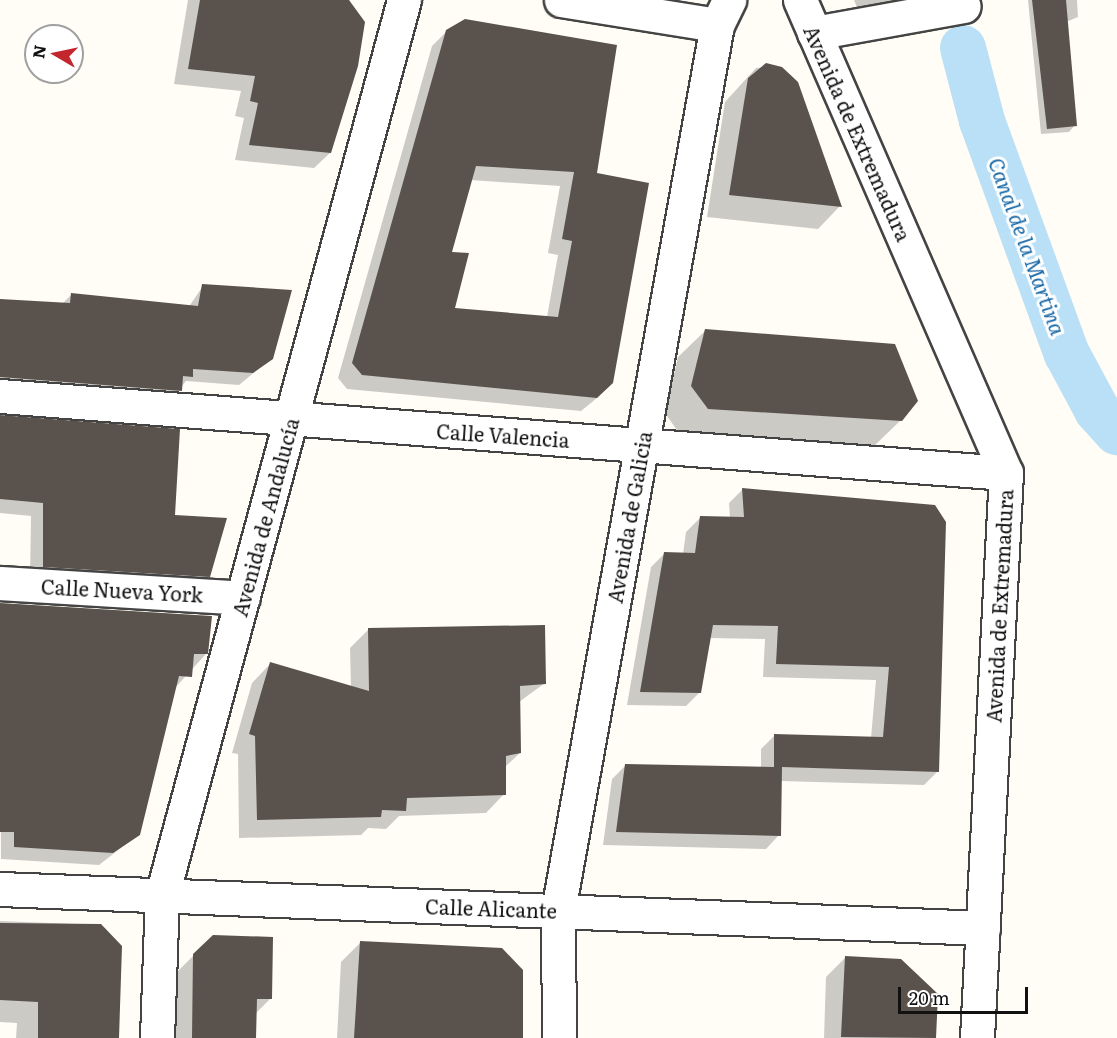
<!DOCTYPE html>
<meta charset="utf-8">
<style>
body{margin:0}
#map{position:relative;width:1117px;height:1038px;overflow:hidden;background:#fffdf5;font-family:Literata,serif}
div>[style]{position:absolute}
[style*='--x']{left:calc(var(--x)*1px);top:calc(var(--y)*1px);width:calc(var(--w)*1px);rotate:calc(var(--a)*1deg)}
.shadow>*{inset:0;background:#0003}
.canal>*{height:46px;margin:-23px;padding:0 23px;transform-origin:23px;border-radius:23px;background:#b9e0f7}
.building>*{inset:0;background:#5a524d}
.roads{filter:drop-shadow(2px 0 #444) drop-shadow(-2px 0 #444) drop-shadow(0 2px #444) drop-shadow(0 -2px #444)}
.minor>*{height:33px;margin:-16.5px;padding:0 16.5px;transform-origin:16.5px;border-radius:16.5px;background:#fff}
span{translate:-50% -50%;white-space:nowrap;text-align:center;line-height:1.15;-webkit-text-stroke:6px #fff;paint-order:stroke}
.street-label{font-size:20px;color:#111}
.water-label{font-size:21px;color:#1768a6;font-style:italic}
.north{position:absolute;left:24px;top:24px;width:60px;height:60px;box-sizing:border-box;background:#fff;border:2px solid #a0a0a0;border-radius:50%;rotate:279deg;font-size:16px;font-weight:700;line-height:24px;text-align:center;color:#111}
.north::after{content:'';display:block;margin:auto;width:21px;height:27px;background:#c4262e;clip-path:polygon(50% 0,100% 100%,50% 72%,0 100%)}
.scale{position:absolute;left:898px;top:987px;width:130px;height:27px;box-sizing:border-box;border:3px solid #111;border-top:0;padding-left:8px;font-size:18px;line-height:21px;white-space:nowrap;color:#111;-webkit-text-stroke:4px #fff;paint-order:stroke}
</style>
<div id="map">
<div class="shadow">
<div style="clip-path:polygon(188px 0,340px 0,330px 153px,314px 168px,235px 160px,244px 118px,235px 116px,241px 91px,174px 84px)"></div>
<div style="clip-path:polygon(854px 0,914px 0,858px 10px)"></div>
<div style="clip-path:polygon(1028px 0,1077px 0,1078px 17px,1066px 22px,1075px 125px,1069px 132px,1041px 134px)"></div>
<div style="clip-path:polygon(evenodd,447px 31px,595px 175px,597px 398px,581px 411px,347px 389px,338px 378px,432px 46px,447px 31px,470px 180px,560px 186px,548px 253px,558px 255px,547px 317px,454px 310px,450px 253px,470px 180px)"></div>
<div style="clip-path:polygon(775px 66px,840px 206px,818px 229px,707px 217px,725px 102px,756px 68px)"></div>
<div style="clip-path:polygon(203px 286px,272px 358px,239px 385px,186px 381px,168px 403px,0 390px,0 300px,62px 304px,72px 294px,188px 308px)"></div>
<div style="clip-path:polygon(706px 330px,901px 420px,873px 447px,681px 436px,665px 413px,678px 357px)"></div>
<div style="clip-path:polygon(0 416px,174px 516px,209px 576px,196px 589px,30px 579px,31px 516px,0 513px)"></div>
<div style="clip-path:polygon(743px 489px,934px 506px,938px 771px,924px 785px,780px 781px,779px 835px,766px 849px,603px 845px,612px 779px,626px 765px,761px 768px,761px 749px,775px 735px,871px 738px,876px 680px,763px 677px,765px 639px,709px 638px,700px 692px,686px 706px,627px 705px,651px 567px,665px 553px,683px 554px,686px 532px,700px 518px,730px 518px,729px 503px)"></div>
<div style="clip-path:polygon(0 605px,206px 654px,174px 689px,139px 834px,99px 865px,1px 859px)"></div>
<div style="clip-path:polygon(369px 629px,545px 683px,519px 702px,520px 753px,504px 768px,504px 794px,486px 813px,399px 816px,386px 829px,368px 828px,361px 835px,239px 838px,238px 754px,232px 753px,252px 683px,270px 664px,351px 687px,350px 648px)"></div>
<div style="clip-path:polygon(0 921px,100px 925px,117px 1038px,16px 1038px,17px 1023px,0 1022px)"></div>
<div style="clip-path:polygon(360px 943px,521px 1038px,337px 1038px,341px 962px)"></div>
<div style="clip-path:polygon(194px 955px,270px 999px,255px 1014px,255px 1038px,174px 1038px,175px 974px)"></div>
<div style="clip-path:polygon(845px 958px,936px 994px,934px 1038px,824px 1038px,826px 977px)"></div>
</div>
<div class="canal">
<div style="--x:963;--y:48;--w:75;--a:75.4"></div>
<div style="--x:982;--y:121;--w:248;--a:70"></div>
<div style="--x:1067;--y:354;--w:64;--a:61.8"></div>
<div style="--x:1097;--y:410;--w:30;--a:48"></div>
</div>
<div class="building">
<div style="clip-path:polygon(200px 0,349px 0,365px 22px,358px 66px,331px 153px,249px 145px,258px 103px,250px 101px,255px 76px,188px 69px)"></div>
<div style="clip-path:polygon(1032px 0,1066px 0,1077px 126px,1047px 129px)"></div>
<div style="clip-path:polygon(evenodd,465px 19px,617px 45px,597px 173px,649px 183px,613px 383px,597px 398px,362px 375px,352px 363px,446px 30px,465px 19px,476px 166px,574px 172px,562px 239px,572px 241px,558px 317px,455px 308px,469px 253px,452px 252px,476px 166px)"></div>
<div style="clip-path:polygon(766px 63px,782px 67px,798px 82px,842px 207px,729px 195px,748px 78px)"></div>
<div style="clip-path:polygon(202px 284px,292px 290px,273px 359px,253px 373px,193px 369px,193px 377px,183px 376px,182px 391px,0 377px,0 299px,70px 303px,71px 293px,198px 306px)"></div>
<div style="clip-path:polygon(705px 329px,895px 344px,918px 401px,902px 421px,708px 409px,691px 386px)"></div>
<div style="clip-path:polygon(0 415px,180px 429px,175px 515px,227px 518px,210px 577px,43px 567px,43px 503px,0 499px)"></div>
<div style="clip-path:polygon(742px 488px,935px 505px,946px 522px,939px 772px,782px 767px,781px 836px,616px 832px,625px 764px,774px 767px,774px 734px,883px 737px,889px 667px,776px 664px,778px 626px,713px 625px,701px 693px,640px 692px,664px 552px,695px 553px,700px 516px,744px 517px)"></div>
<div style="clip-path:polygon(0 603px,212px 616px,208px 654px,194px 654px,192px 677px,179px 676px,140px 835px,113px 853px,14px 847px,14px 832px,0 832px)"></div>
<div style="clip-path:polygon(545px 625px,546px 684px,520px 686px,521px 753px,506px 756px,506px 795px,407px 798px,406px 811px,382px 810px,381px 817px,257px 820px,255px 736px,249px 734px,270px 662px,369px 691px,368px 628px)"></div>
<div style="clip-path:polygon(0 923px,101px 924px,122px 946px,119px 1038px,38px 1038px,38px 1002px,0 1000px)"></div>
<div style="clip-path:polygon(213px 935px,273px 937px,272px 999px,257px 999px,256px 1038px,192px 1038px,193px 954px)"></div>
<div style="clip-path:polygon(360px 941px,502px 948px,523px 970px,523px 1038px,354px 1038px)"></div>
<div style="clip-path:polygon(845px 956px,901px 959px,938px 994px,936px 1038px,841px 1037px)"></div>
</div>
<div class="roads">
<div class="minor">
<div style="--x:561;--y:0;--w:158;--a:9.1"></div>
<div style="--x:800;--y:0;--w:516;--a:66.47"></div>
<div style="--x:1006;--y:473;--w:566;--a:92.94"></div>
<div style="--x:814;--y:33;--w:152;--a:-10.2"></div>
<div style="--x:0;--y:396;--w:1009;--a:4.38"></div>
<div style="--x:0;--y:583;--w:243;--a:3.5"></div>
<div style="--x:0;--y:889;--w:984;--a:2.27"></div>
<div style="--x:157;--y:1038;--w:143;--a:-88"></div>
<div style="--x:162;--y:895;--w:927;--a:-74.87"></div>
<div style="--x:559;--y:1038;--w:127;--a:-90.5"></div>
<div style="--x:558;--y:911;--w:900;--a:-79.83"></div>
<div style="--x:717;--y:25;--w:28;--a:-64"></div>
</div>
</div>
<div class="street-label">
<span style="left:858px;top:133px;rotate:66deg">Avenida de Extremadura</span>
<span style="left:503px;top:435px;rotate:4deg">Calle Valencia</span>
<span style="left:265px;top:517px;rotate:-75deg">Avenida de Andalucía</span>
<span style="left:629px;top:517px;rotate:-80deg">Avenida de Galicia</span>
<span style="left:122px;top:590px;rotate:3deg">Calle Nueva York</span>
<span style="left:999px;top:606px;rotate:-87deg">Avenida de Extremadura</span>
<span style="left:491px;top:908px;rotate:2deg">Calle Alicante</span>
</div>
<div class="water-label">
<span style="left:1028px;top:246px;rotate:70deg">Canal de la Martina</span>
</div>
<div class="north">N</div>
<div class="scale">20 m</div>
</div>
